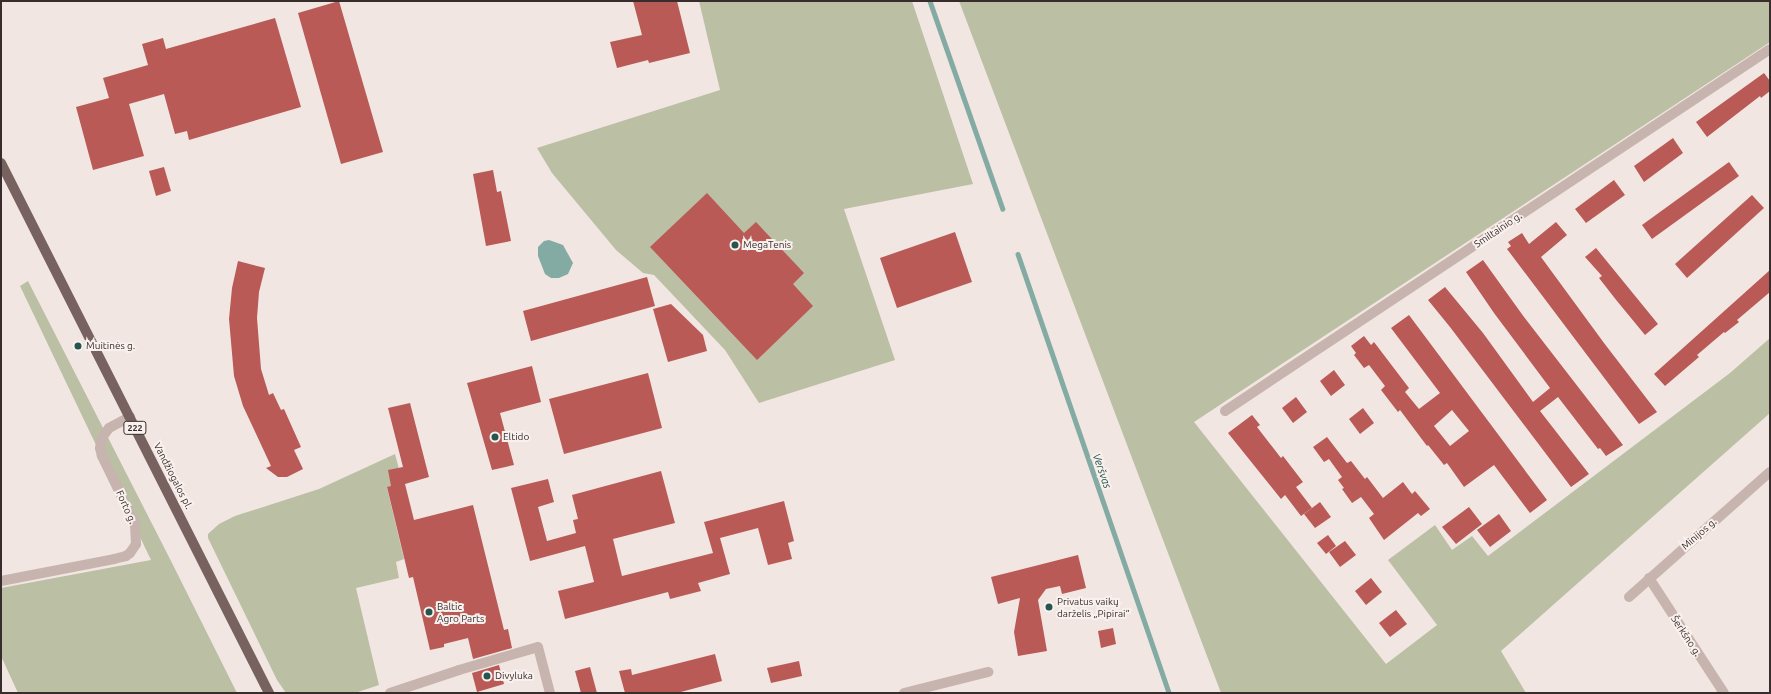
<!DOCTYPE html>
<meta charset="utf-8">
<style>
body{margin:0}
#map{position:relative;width:1771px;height:694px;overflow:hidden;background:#f1e6e1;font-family:Ubuntu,sans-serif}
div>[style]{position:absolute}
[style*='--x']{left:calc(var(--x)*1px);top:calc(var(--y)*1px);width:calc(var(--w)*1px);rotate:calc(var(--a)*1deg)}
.green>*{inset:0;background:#bbbfa3}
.water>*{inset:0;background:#83aba4}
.stream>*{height:4.5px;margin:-2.25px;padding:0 2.25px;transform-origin:2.25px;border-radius:2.25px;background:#83aba4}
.building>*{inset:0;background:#b95a57}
.minor>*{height:10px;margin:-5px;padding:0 5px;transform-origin:5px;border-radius:5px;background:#c8b4ae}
.primary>*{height:10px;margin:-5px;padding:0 5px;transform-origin:5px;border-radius:5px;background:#78625f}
.dots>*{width:11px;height:11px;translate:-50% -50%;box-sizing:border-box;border:2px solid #f9f1ee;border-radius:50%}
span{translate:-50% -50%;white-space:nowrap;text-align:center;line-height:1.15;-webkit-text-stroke:4px #f9f1ee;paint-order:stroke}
.shield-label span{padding:1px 3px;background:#f9f1ee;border:1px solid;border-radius:3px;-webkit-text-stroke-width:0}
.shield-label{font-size:9px;color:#382d2c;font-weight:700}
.street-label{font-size:10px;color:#382d2c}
.poi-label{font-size:10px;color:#382d2c}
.left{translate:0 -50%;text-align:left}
.water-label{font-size:11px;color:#25554e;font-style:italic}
.frame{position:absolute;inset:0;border:2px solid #382d2c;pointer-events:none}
</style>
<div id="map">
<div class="green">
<div style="clip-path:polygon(699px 1px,912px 1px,973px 184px,844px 209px,895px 360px,759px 403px,725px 350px,654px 275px,643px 273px,616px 250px,552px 173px,537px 148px,720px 90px)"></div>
<div style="clip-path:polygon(959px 1px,1770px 1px,1770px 42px,1194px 422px,1386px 664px,1437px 625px,1388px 560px,1435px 525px,1452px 550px,1472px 536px,1488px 556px,1730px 373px,1770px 338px,1770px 413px,1501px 651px,1526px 693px,1221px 693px)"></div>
<div style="clip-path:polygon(28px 281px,170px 559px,237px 693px,18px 693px,1px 656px,1px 588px,151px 560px,20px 286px)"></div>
<div style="clip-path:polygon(395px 454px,403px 484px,387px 488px,404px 559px,396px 562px,399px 578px,356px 588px,379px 685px,355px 693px,286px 693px,277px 680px,208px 538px,208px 534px,219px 524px,235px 516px,319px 489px)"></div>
</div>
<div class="water">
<div style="clip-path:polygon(549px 240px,563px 245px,573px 263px,568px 274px,559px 278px,551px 278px,545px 274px,538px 256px,538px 247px,544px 241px)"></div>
</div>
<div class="stream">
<div style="--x:930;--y:1;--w:220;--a:70.7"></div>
<div style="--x:1018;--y:254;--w:464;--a:71"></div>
</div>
<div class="building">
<div style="clip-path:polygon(339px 1px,383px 152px,341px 164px,298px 13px)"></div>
<div style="clip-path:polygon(633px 1px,677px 1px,690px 53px,649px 63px,648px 60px,617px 68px,610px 42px,642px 35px)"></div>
<div style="clip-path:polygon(275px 18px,301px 107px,189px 140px,187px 131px,175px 134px,164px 94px,129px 104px,144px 156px,93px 170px,76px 107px,109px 98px,103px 78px,148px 65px,142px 44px,163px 38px,166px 49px)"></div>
<div style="clip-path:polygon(1764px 73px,1770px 81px,1770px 91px,1761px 98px,1760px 96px,1707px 137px,1696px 122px)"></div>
<div style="clip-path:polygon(1673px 138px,1683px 153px,1644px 182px,1634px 166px)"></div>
<div style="clip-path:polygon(1729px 162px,1739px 176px,1652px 239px,1642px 225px)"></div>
<div style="clip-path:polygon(164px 167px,171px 191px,156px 196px,149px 171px)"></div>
<div style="clip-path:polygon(493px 170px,497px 192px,501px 191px,511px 241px,486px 246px,473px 174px)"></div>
<div style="clip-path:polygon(1614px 180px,1625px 195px,1586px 223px,1575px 209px)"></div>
<div style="clip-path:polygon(707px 193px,744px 233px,756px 222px,804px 273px,793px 284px,813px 306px,757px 360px,650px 247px)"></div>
<div style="clip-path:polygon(1752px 195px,1764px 208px,1687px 278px,1675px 264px)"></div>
<div style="clip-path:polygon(1556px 222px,1567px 235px,1541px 257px,1604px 343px,1657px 412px,1639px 424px,1507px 249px,1511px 246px,1508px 242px,1522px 233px,1529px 244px)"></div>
<div style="clip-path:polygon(955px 232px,972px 282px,897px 308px,880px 258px)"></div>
<div style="clip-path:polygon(1596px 248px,1658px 324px,1645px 335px,1617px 301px,1599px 278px,1602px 276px,1585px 257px)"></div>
<div style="clip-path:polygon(1483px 260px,1524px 317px,1623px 445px,1606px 456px,1600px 448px,1598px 449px,1558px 397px,1540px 411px,1589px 474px,1571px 487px,1450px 327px,1428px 300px,1445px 287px,1483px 333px,1533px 402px,1550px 388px,1494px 313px,1466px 272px)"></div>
<div style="clip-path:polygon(238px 261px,265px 268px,259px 292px,257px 318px,261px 369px,269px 395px,273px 393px,281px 410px,284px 409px,301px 447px,294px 450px,303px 469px,287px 477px,278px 477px,266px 468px,271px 466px,243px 406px,234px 376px,229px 319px,232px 288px)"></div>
<div style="clip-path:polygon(1770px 270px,1770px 292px,1737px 320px,1739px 322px,1725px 333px,1724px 332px,1697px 355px,1699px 357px,1665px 386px,1654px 374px)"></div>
<div style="clip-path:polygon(647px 277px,655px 306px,531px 341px,523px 311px)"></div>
<div style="clip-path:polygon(671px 304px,703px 335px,707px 351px,668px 362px,653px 309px)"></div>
<div style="clip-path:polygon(evenodd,1409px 315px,1547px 500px,1530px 513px,1494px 465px,1464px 487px,1447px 463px,1444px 465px,1428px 445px,1427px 446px,1400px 410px,1398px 412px,1381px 390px,1385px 386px,1369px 365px,1364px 368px,1354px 355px,1356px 353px,1351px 346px,1364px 336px,1371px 345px,1374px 342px,1409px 388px,1405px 392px,1419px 409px,1440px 393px,1391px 328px,1409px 315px,1452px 410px,1469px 431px,1450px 446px,1434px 426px,1452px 410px)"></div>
<div style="clip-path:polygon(532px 366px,541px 402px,500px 413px,514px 465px,492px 470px,467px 383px)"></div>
<div style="clip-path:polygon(1334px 370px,1345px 385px,1331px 396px,1320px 381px)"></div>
<div style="clip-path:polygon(648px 373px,662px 428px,564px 454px,549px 399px)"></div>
<div style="clip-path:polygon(1296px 397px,1307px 412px,1293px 423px,1282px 408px)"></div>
<div style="clip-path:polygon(410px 403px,429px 477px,405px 484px,414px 520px,473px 505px,504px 630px,508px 629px,512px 648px,473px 659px,468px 638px,444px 644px,444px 647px,430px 650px,413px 577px,409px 578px,387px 487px,391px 486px,388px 470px,403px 467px,388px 408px)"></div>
<div style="clip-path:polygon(1363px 408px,1374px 423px,1360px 434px,1349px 419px)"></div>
<div style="clip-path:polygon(1252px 415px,1260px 425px,1257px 427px,1281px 458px,1283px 456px,1303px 482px,1296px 487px,1312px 508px,1301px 516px,1285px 495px,1281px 499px,1228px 433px)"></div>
<div style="clip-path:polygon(1327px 437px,1347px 463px,1351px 461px,1365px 479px,1367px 477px,1383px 498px,1403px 482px,1412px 494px,1415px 491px,1430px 509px,1421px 516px,1418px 513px,1384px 540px,1369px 518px,1374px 514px,1361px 497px,1352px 503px,1342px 489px,1344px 488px,1338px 480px,1342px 477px,1329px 459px,1324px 462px,1313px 447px)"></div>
<div style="clip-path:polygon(661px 471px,675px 523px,613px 539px,622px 576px,713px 553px,704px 522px,784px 501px,794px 541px,788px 543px,792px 559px,768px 565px,758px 528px,720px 538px,730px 574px,698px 583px,701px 591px,670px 599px,668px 592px,565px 619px,558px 591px,594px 582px,585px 546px,530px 561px,511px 488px,548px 479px,554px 502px,538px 507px,547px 541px,576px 533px,573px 520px,578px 519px,572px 495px)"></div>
<div style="clip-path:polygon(1320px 502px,1331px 517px,1315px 528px,1304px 514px)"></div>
<div style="clip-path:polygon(1469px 507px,1482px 524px,1456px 544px,1442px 527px)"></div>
<div style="clip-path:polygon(1499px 514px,1511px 531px,1490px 547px,1477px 530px)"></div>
<div style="clip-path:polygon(1328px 535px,1336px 546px,1326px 554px,1317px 543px)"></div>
<div style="clip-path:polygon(1345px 541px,1356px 555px,1340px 567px,1329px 552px)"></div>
<div style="clip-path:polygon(1078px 555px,1086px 588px,1062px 594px,1060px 586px,1046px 589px,1038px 600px,1047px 651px,1018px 656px,1014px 632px,1020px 598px,998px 604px,991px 577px)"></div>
<div style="clip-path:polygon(1371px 578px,1382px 592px,1366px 605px,1355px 591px)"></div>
<div style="clip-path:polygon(1396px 610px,1407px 624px,1390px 637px,1379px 623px)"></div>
<div style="clip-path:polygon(1113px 628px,1116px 644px,1101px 648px,1098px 631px)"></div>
<div style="clip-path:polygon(715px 654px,722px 681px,677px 693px,625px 693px,619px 671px,631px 669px,632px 675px)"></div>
<div style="clip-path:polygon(799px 661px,802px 676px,771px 683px,767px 668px)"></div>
<div style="clip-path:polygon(499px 665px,504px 684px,477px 692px,472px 673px)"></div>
<div style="clip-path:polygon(590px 667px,597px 693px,581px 693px,575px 671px)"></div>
</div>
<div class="minor">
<div style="--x:1225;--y:411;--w:654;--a:-33.59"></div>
<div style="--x:1649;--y:578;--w:137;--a:56.9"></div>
<div style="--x:1;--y:581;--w:115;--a:-11"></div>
<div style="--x:114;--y:559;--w:12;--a:-14"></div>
<div style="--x:126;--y:556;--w:5;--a:-37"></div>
<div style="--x:130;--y:553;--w:11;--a:-56"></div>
<div style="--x:136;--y:544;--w:20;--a:-93"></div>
<div style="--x:135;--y:524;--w:76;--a:-115.9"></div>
<div style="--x:102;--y:456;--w:8;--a:-104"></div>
<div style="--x:100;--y:448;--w:10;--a:-79"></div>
<div style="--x:102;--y:438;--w:12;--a:-55"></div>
<div style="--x:109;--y:428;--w:24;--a:-28"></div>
<div style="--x:1629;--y:597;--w:188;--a:-41.6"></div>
<div style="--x:390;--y:693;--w:73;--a:-18.4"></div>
<div style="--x:459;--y:670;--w:82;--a:-16.2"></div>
<div style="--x:538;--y:647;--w:48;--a:75.4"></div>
<div style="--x:904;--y:693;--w:87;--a:-14"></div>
</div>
<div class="primary">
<div style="--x:1;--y:163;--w:594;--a:63.18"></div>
</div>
<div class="dots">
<div style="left:735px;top:245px;background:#25554e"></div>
<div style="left:78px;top:346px;background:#25554e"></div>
<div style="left:495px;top:437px;background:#25554e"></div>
<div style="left:1049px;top:607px;background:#25554e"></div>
<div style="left:429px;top:612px;background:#25554e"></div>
<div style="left:487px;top:676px;background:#25554e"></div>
</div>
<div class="shield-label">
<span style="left:135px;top:428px">222</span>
</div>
<div class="street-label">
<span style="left:1498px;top:230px;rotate:-34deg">Smiltainio g.</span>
<span style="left:173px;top:476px;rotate:63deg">Vandžiogalos pl.</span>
<span style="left:126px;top:507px;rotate:66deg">Forto g.</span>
<span style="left:1699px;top:534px;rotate:-41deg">Minijos g.</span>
<span style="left:1686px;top:636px;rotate:57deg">Šerkšno g.</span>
</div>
<div class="poi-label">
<span class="left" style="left:743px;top:245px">MegaTenis</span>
<span class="left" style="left:86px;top:346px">Muitinės g.</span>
<span class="left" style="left:503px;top:437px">Eltido</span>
<span class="left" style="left:1057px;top:607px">Privatus vaikų<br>darželis „Pipirai“</span>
<span class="left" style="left:437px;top:612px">Baltic<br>Agro Parts</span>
<span class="left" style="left:495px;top:676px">Divyluka</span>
</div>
<div class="water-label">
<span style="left:1102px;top:471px;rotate:71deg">Veršvas</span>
</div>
<div class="frame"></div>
</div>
